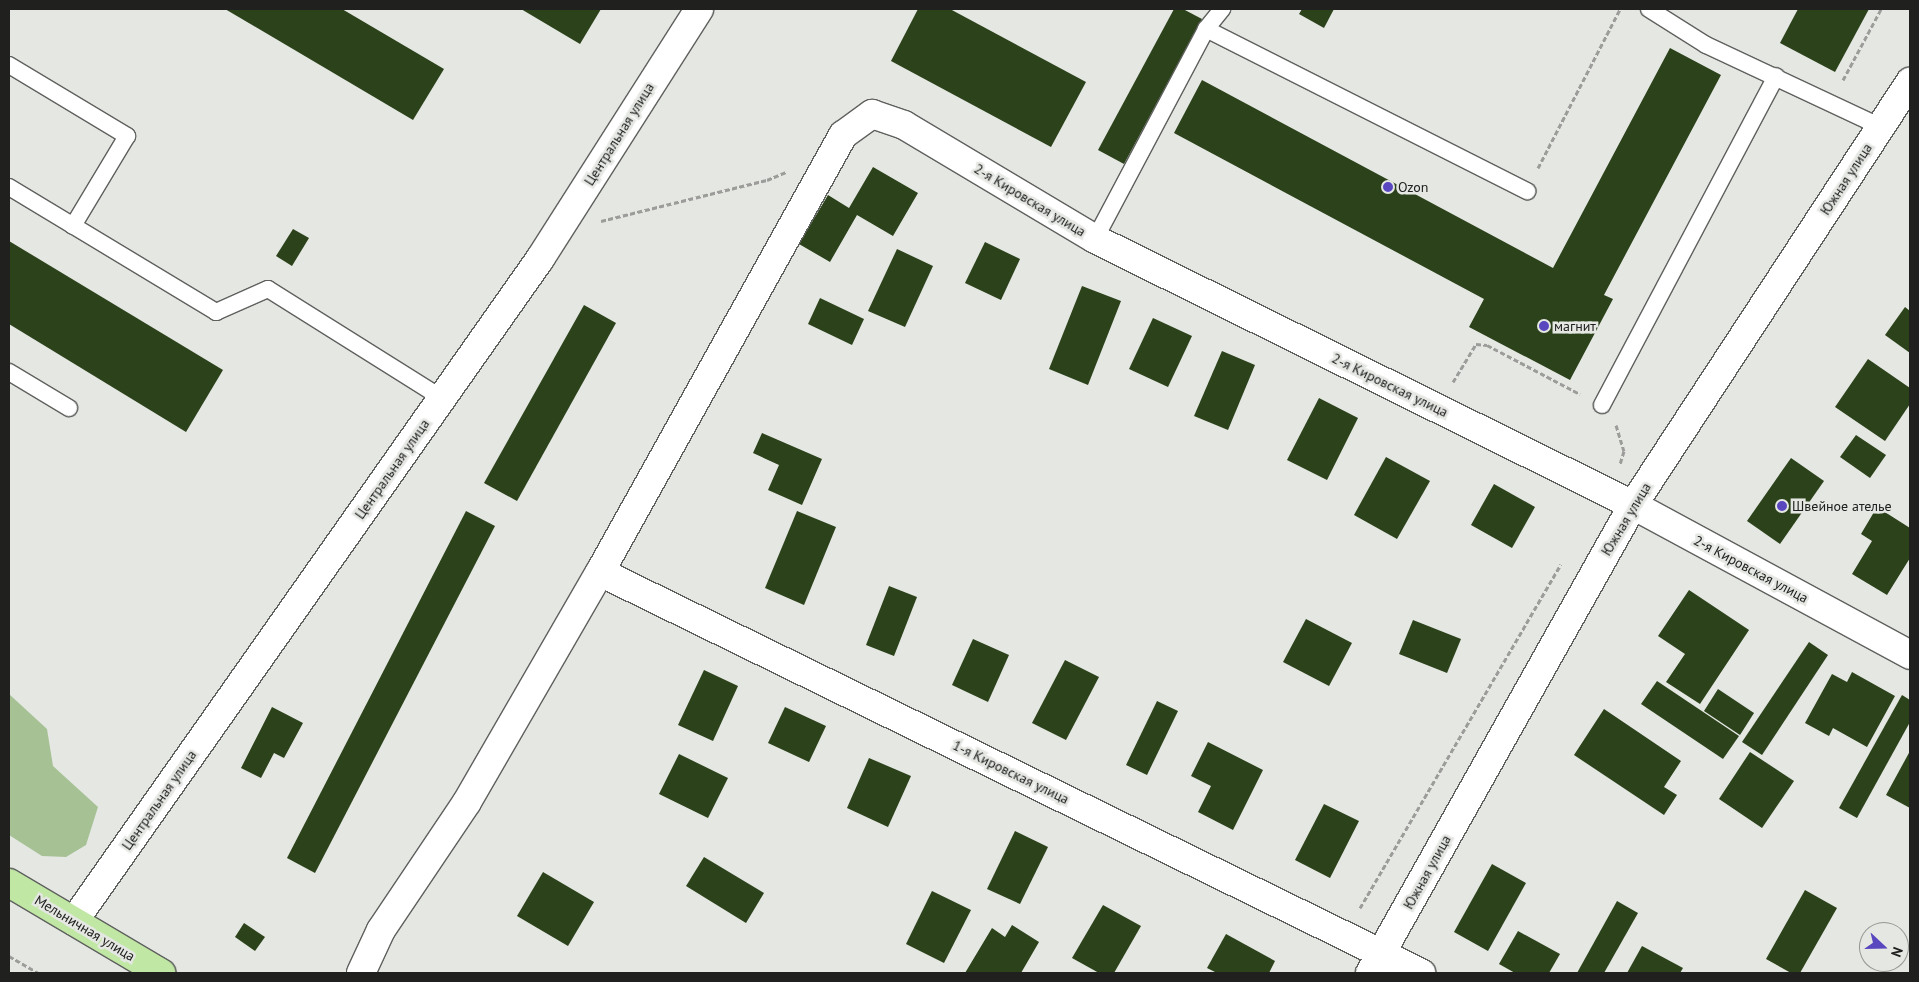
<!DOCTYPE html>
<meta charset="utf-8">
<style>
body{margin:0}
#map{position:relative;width:1919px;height:982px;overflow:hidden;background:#e5e7e3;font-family:"PT Sans",sans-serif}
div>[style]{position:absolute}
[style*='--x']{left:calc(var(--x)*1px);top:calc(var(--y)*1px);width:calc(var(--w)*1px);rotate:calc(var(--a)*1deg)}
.forest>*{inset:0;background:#a6c295}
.building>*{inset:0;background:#2b421a}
.path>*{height:3px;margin-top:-1.5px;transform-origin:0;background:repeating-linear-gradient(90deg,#9c9d9a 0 5px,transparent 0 7.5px)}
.roads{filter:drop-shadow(1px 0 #5f615e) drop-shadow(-1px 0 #5f615e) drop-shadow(0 1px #5f615e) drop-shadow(0 -1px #5f615e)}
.service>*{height:16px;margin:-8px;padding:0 8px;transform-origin:8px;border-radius:8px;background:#fff}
.minor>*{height:28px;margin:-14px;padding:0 14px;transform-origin:14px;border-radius:14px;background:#fff}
.tertiary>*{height:28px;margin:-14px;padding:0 14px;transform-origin:14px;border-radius:14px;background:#fff}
.primary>*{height:28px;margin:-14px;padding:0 14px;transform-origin:14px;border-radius:14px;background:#c1e7a5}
.dots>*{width:14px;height:14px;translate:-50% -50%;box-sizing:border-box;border:2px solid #e5e7e3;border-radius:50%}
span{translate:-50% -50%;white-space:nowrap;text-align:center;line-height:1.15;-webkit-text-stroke:5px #e5e7e3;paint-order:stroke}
.street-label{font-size:14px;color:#20211f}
.poi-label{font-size:14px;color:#20211f}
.left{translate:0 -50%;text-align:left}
.frame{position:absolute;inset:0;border:10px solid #20211f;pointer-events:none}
.north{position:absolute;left:1859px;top:922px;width:50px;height:50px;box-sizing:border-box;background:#e5e7e3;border:1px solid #969895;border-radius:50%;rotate:111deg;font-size:14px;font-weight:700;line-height:20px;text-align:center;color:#20211f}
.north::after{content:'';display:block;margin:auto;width:18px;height:22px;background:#5847bf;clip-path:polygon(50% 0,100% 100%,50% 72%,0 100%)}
</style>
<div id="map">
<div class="forest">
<div style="clip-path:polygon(9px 694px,47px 729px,53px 766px,98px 807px,86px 845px,66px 857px,42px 856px,9px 835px)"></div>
</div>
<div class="building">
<div style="clip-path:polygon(225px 9px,342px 9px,444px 69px,413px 120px)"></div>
<div style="clip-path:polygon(521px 9px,601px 9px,580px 44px)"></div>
<div style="clip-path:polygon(918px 9px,950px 9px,1086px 82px,1051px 147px,891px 61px)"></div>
<div style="clip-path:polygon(1174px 9px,1183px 9px,1202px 19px,1124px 164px,1098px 150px)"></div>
<div style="clip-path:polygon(1302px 9px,1334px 9px,1324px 28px,1299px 14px)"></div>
<div style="clip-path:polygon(1798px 9px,1869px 9px,1835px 72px,1780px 43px)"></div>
<div style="clip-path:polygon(1670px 48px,1721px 75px,1604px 295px,1613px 299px,1570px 380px,1469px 327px,1484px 299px,1174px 133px,1202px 80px,1553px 268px)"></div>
<div style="clip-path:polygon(873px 167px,918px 193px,893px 236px,857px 215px,830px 262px,799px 244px,828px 195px,849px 208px)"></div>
<div style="clip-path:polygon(293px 229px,309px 238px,292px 266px,276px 256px)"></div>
<div style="clip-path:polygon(9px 241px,223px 370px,186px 432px,9px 324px)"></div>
<div style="clip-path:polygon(985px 242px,1020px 259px,1001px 300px,965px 283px)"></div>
<div style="clip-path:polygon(897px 249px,933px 266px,905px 327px,868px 311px)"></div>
<div style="clip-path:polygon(1082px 286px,1121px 301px,1088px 385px,1049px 369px)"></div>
<div style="clip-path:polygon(820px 298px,864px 319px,852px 345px,808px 324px)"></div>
<div style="clip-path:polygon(584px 305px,616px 323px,517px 501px,484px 483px)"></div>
<div style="clip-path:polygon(1905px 307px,1910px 311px,1910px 353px,1885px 335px)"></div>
<div style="clip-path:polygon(1153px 318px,1192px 336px,1168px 387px,1129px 369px)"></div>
<div style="clip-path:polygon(1222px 351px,1255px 365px,1228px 430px,1194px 416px)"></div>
<div style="clip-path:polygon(1868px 359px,1910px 388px,1910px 404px,1885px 441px,1835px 407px)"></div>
<div style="clip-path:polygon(1319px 398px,1358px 418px,1327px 480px,1287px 460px)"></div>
<div style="clip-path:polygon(762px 433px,822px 459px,802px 505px,768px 490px,779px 465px,753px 453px)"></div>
<div style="clip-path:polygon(1856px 435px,1886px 455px,1870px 478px,1840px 457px)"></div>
<div style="clip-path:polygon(1386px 457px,1430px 481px,1397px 539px,1354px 515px)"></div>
<div style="clip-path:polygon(1791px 458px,1824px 481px,1780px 544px,1747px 521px)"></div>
<div style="clip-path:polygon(1494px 484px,1535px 507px,1512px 548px,1471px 525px)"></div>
<div style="clip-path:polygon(1877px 507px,1910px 528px,1910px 558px,1887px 595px,1852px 574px,1872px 541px,1861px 534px)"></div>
<div style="clip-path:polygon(466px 511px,495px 526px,315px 873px,287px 858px)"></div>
<div style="clip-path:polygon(797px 511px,836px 527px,804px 605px,765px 588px)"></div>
<div style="clip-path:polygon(889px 586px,917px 597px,894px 656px,866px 645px)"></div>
<div style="clip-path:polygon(1689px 590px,1749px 630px,1700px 704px,1666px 682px,1685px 654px,1658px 636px)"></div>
<div style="clip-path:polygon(1306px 619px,1352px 643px,1329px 686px,1283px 662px)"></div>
<div style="clip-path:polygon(1413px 620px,1461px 639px,1447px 673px,1399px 654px)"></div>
<div style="clip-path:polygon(973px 639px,1009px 655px,988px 702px,952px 685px)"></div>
<div style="clip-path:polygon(1809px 642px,1828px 655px,1762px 755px,1742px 742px)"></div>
<div style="clip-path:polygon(1065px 660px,1099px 677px,1066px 740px,1032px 723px)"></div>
<div style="clip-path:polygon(704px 670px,738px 686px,713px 741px,678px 725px)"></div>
<div style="clip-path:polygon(1852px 672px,1895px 696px,1867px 747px,1833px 728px,1829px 736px,1805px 723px,1832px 674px,1847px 682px)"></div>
<div style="clip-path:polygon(1657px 681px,1739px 736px,1723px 759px,1641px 704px)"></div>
<div style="clip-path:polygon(1718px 689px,1754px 713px,1740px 735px,1704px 711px)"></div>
<div style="clip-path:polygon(1902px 695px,1910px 700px,1910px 722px,1857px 818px,1839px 808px)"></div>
<div style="clip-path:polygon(1157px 701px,1178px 711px,1147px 775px,1126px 765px)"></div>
<div style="clip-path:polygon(272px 707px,303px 723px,284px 758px,274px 753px,261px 778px,241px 768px)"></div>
<div style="clip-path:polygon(785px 707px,826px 726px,809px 762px,768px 743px)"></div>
<div style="clip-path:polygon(1604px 709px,1681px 761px,1664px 787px,1677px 795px,1664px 815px,1574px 755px)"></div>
<div style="clip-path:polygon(1208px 742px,1263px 770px,1233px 830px,1198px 812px,1211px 786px,1191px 776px)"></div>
<div style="clip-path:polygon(1910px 751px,1910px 808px,1886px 795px)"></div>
<div style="clip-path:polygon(1750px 752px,1794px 781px,1762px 828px,1719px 799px)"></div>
<div style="clip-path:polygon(679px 754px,728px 778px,708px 818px,659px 794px)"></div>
<div style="clip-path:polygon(869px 758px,911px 776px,888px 827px,847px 808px)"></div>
<div style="clip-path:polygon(1324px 804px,1359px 821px,1330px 878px,1295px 860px)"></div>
<div style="clip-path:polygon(1015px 831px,1048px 847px,1020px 904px,987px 889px)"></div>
<div style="clip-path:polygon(704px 857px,764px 893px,746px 923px,686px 886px)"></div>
<div style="clip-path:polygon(1492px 864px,1526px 883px,1488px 951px,1454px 932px)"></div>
<div style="clip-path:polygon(543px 872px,594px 902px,568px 946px,517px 916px)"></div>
<div style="clip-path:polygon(1805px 890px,1837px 908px,1800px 973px,1791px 973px,1766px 959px)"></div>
<div style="clip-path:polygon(932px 891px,971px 910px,944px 963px,906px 944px)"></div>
<div style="clip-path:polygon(1617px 901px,1638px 913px,1604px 973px,1577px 973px)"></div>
<div style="clip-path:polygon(1103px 905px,1141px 926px,1114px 973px,1099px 973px,1072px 958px)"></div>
<div style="clip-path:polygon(244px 923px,265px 937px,255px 951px,235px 937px)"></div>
<div style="clip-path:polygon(1012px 925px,1039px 942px,1021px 973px,965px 973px,992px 928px,1005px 937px)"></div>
<div style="clip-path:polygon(1518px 931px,1560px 954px,1549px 973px,1515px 973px,1499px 964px)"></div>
<div style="clip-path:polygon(1226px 934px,1275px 961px,1269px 973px,1217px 973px,1207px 968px)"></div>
<div style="clip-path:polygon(1642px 946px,1683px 968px,1680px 973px,1627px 973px)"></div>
</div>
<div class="path">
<div style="--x:1843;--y:80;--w:81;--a:-61.8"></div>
<div style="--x:1538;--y:168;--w:179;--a:-62.7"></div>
<div style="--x:601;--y:221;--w:171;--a:-13.9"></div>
<div style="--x:767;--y:180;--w:21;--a:-23"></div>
<div style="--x:1453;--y:382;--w:44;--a:-58.8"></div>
<div style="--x:1476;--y:344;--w:11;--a:5"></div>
<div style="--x:1487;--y:345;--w:105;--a:27.8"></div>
<div style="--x:1616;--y:425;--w:27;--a:73"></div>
<div style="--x:1624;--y:451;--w:14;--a:107"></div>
<div style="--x:1360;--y:908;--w:398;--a:-59.7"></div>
<div style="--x:9;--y:956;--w:34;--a:30"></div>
</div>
<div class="roads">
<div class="service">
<div style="--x:1649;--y:9;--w:67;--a:32.3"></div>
<div style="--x:1706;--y:45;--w:193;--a:25.1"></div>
<div style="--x:1206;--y:29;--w:26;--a:-51"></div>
<div style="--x:9;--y:65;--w:138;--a:31"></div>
<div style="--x:127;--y:136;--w:105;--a:121"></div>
<div style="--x:9;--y:187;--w:242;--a:31.1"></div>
<div style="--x:216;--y:312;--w:57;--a:-23.9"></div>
<div style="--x:268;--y:289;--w:205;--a:32.1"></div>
<div style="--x:1095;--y:239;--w:238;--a:-62.1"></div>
<div style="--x:1206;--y:29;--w:360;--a:26.8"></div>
<div style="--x:9;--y:372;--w:70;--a:31"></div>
<div style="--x:1602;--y:405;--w:372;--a:-62.1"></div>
</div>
<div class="minor">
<div style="--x:600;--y:572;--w:914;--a:26.03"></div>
<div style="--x:74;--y:921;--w:810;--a:-54.86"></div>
<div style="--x:540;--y:259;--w:296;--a:-57.5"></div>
<div style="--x:361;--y:973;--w:47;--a:-65.1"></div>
<div style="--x:381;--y:930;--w:154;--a:-56.1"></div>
<div style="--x:467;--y:802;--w:266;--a:-60"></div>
<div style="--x:600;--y:572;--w:500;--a:-60.92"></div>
<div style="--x:843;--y:135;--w:36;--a:-36"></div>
<div style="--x:872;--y:114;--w:34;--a:19"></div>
<div style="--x:904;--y:125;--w:222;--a:30.8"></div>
<div style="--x:1095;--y:239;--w:600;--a:26.31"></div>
<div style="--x:1633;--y:505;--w:315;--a:28.4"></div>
</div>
<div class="tertiary">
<div style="--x:1370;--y:973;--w:537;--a:-60.67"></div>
<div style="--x:1633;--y:505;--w:506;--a:-56.78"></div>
</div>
<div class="primary">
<div style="--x:9;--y:883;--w:177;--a:30.6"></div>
</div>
</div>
<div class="dots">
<div style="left:1388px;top:187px;background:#5847bf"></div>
<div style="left:1544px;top:326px;background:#5847bf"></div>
<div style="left:1782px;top:506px;background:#5847bf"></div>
</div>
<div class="street-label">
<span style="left:619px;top:134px;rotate:-58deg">Центральная улица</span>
<span style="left:1846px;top:179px;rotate:-57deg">Южная улица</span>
<span style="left:1030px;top:200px;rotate:31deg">2-я Кировская улица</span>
<span style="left:1390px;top:385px;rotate:26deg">2-я Кировская улица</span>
<span style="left:392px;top:469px;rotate:-55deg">Центральная улица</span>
<span style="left:1626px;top:519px;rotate:-59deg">Южная улица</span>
<span style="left:1751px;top:569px;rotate:28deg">2-я Кировская улица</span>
<span style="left:1011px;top:772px;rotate:26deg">1-я Кировская улица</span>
<span style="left:159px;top:800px;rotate:-55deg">Центральная улица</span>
<span style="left:1427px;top:872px;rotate:-61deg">Южная улица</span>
<span style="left:85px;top:928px;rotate:31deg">Мельничная улица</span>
</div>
<div class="poi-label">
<span class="left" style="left:1398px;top:187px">Ozon</span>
<span class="left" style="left:1554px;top:326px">магнит</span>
<span class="left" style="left:1792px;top:506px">Швейное ателье</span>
</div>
<div class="frame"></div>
<div class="north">N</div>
</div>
